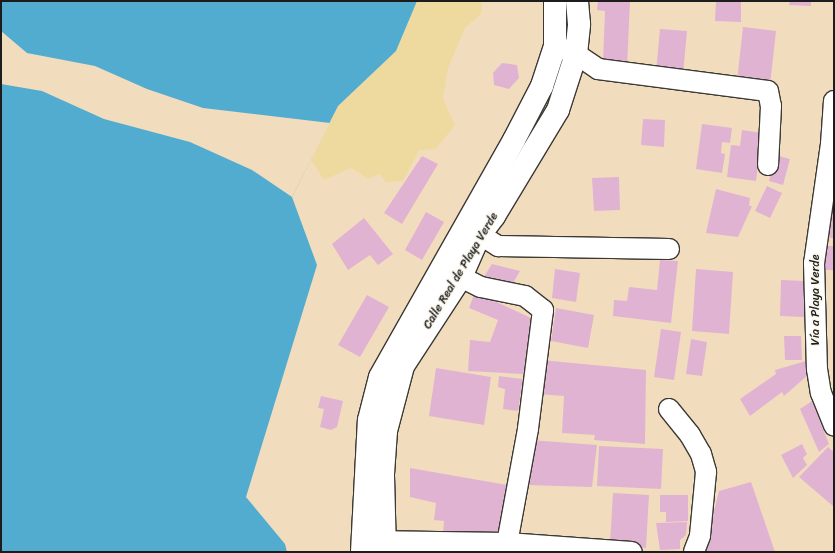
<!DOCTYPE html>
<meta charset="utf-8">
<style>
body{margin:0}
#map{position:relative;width:835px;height:553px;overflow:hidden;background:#f1ddbd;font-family:Sriracha,sans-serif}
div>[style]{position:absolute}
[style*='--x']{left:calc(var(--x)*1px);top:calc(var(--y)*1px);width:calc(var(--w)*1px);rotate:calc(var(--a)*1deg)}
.sand>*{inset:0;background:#eeda9e}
.water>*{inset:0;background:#52acd0}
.pier>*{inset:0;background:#f1ddbd}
.building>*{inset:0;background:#e1b3d2}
.roads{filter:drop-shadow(1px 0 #3c3934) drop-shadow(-1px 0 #3c3934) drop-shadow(0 1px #3c3934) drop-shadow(0 -1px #3c3934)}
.minor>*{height:20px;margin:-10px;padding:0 10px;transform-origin:10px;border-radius:10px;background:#fff}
.tertiary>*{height:22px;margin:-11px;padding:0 11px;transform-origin:11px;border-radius:11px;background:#fff}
span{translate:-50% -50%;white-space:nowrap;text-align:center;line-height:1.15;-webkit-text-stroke:3px #fbf7ec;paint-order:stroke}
.street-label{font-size:12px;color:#1c1c1c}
.frame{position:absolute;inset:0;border:2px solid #1c1c1c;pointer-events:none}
</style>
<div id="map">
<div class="sand">
<div style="clip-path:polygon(417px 1px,482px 1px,481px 14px,465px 28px,448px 68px,443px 99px,455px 125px,436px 149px,419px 150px,403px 181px,386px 182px,380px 174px,368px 179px,351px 168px,324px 180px,311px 160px,338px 106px,396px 51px)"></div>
</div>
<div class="water">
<div style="clip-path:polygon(1px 1px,417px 1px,396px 51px,338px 106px,292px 197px,317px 265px,246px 497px,285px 544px,287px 552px,1px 552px)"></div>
</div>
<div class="pier">
<div style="clip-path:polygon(1px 31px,27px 53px,95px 66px,147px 89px,203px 108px,330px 123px,292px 197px,252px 170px,190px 142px,104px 119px,42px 91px,1px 84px)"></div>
</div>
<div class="building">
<div style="clip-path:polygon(598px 1px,630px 1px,627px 68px,603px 62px,605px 11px,597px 10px)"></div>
<div style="clip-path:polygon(716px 1px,741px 1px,741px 22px,715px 21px)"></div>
<div style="clip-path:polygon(790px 1px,811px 1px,811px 6px,789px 5px)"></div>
<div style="clip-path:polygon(743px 27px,776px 31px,770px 85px,737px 81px)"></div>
<div style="clip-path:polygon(660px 29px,687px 31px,683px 74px,656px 72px)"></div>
<div style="clip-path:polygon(502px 63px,517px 65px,519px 78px,509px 89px,494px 85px,493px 73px)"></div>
<div style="clip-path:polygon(643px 119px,665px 120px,664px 147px,641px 145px)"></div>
<div style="clip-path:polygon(702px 124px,732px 128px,730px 143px,722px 142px,721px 153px,725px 154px,722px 173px,696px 169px)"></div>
<div style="clip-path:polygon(742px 130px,762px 133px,756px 181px,727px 177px,731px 145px,740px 146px)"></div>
<div style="clip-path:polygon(775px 155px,790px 159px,783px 185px,769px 181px)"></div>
<div style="clip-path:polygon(422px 156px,438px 164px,402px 224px,384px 213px)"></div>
<div style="clip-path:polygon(619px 177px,620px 210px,594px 211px,592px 178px)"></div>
<div style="clip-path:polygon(767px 186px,782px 193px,770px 218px,755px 211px)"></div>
<div style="clip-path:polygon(716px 189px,750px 198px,749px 206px,752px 206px,738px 237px,706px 233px)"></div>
<div style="clip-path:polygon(829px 205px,834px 205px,834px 238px,827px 238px)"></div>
<div style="clip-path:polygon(426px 212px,444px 222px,422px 260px,405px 250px)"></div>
<div style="clip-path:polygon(364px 218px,393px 254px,378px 265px,370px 255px,348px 270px,332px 244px)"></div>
<div style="clip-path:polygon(824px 246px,834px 246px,834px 270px,823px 270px)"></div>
<div style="clip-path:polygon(660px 260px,678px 261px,671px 323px,613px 316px,614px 300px,627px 301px,629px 287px,657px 290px)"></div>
<div style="clip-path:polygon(492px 264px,520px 271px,510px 288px,480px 283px)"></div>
<div style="clip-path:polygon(555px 269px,580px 273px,576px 302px,552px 298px)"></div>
<div style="clip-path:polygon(696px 269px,733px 272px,729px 334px,692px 331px)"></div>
<div style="clip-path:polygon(781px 280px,805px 281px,804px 317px,780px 316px)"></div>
<div style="clip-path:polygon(475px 292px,531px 318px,524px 374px,468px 371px,470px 340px,490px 342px,498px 320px,469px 308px)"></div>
<div style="clip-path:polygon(367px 295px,389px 307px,360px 357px,338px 345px)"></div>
<div style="clip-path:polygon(556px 308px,594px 315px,588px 348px,551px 341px)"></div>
<div style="clip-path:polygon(661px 329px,681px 332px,674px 380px,654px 377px)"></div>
<div style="clip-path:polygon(784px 336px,801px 336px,802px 360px,785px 360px)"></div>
<div style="clip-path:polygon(691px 339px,707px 342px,702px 376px,686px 374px)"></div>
<div style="clip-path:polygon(541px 360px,646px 370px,645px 444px,594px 440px,595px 435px,562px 433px,564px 396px,537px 394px)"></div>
<div style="clip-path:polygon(806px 361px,808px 375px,784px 396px,782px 392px,750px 416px,740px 399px,776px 374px,775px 370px)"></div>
<div style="clip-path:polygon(436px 368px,491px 377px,484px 425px,429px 416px)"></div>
<div style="clip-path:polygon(499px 376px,523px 379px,518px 411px,503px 409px,505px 389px,498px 387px)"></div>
<div style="clip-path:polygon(321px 396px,343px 401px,337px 427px,331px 430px,320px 427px,324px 409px,318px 408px)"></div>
<div style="clip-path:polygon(812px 401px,829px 444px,819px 452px,800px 409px)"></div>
<div style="clip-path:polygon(530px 440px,597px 445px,592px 487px,527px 485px)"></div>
<div style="clip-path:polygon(802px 444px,807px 454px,803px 458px,807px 465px,793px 478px,781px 455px)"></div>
<div style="clip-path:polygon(599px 446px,663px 449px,661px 489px,597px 486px)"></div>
<div style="clip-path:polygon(828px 447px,834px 452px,833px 506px,799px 477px)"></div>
<div style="clip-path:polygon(410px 468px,507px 485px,498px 538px,443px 536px,444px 521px,434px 520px,436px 503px,410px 497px)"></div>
<div style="clip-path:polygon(751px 482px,775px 552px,704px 552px,719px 491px)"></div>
<div style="clip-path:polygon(613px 493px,649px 495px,646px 548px,610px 544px)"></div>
<div style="clip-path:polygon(660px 495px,688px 495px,688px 521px,666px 522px,666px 512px,660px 512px)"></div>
<div style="clip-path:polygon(687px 522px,686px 535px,680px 540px,680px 549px,660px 550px,656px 523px)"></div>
</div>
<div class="roads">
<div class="minor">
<div style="--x:561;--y:48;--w:16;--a:22"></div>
<div style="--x:576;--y:54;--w:27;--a:34"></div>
<div style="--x:598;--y:69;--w:171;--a:7.4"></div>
<div style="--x:768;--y:91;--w:15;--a:79"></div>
<div style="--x:771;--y:106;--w:59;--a:92.9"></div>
<div style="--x:834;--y:101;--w:43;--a:94"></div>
<div style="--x:831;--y:144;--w:120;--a:98.1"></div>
<div style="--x:814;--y:263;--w:106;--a:88.4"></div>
<div style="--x:817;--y:369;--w:24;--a:81"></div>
<div style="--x:821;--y:393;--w:35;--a:68"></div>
<div style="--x:466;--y:226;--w:38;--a:32"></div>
<div style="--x:498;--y:246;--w:171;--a:1"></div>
<div style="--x:461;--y:277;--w:22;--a:27"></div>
<div style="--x:481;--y:287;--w:45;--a:11.6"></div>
<div style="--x:525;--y:296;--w:23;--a:38"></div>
<div style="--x:543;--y:310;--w:120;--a:97.2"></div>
<div style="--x:528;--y:429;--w:116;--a:100.4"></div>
<div style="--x:669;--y:409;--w:33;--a:51"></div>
<div style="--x:690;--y:435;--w:22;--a:60"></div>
<div style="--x:701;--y:454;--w:19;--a:74"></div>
<div style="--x:706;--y:472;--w:64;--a:95.4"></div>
<div style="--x:700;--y:536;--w:17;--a:111"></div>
<div style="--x:368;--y:541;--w:139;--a:0.8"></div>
<div style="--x:507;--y:543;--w:125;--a:4.1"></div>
</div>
<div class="tertiary">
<div style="--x:362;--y:552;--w:132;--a:-87"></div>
<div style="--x:369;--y:420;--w:44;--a:-75.7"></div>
<div style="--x:380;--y:377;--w:272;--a:-60.5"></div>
<div style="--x:514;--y:140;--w:61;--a:-62.6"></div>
<div style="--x:542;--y:86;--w:42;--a:-72"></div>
<div style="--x:555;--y:46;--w:45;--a:-90"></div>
<div style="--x:385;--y:552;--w:78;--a:-91.5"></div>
<div style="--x:383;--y:474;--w:43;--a:-86"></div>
<div style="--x:386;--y:431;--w:67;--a:-75.3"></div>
<div style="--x:403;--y:366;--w:106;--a:-56.9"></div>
<div style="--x:461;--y:277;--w:45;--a:-66.3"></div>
<div style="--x:479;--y:236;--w:25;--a:-53"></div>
<div style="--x:494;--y:216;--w:124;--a:-58.9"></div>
<div style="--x:558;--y:110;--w:59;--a:-72.2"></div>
<div style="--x:576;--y:54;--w:30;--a:-84"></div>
<div style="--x:579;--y:24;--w:23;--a:-95"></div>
</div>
</div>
<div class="street-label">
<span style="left:461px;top:271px;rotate:-59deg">Calle Real de Playa Verde</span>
<span style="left:816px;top:300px;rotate:-90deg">Vía a Playa Verde</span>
</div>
<div class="frame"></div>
</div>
